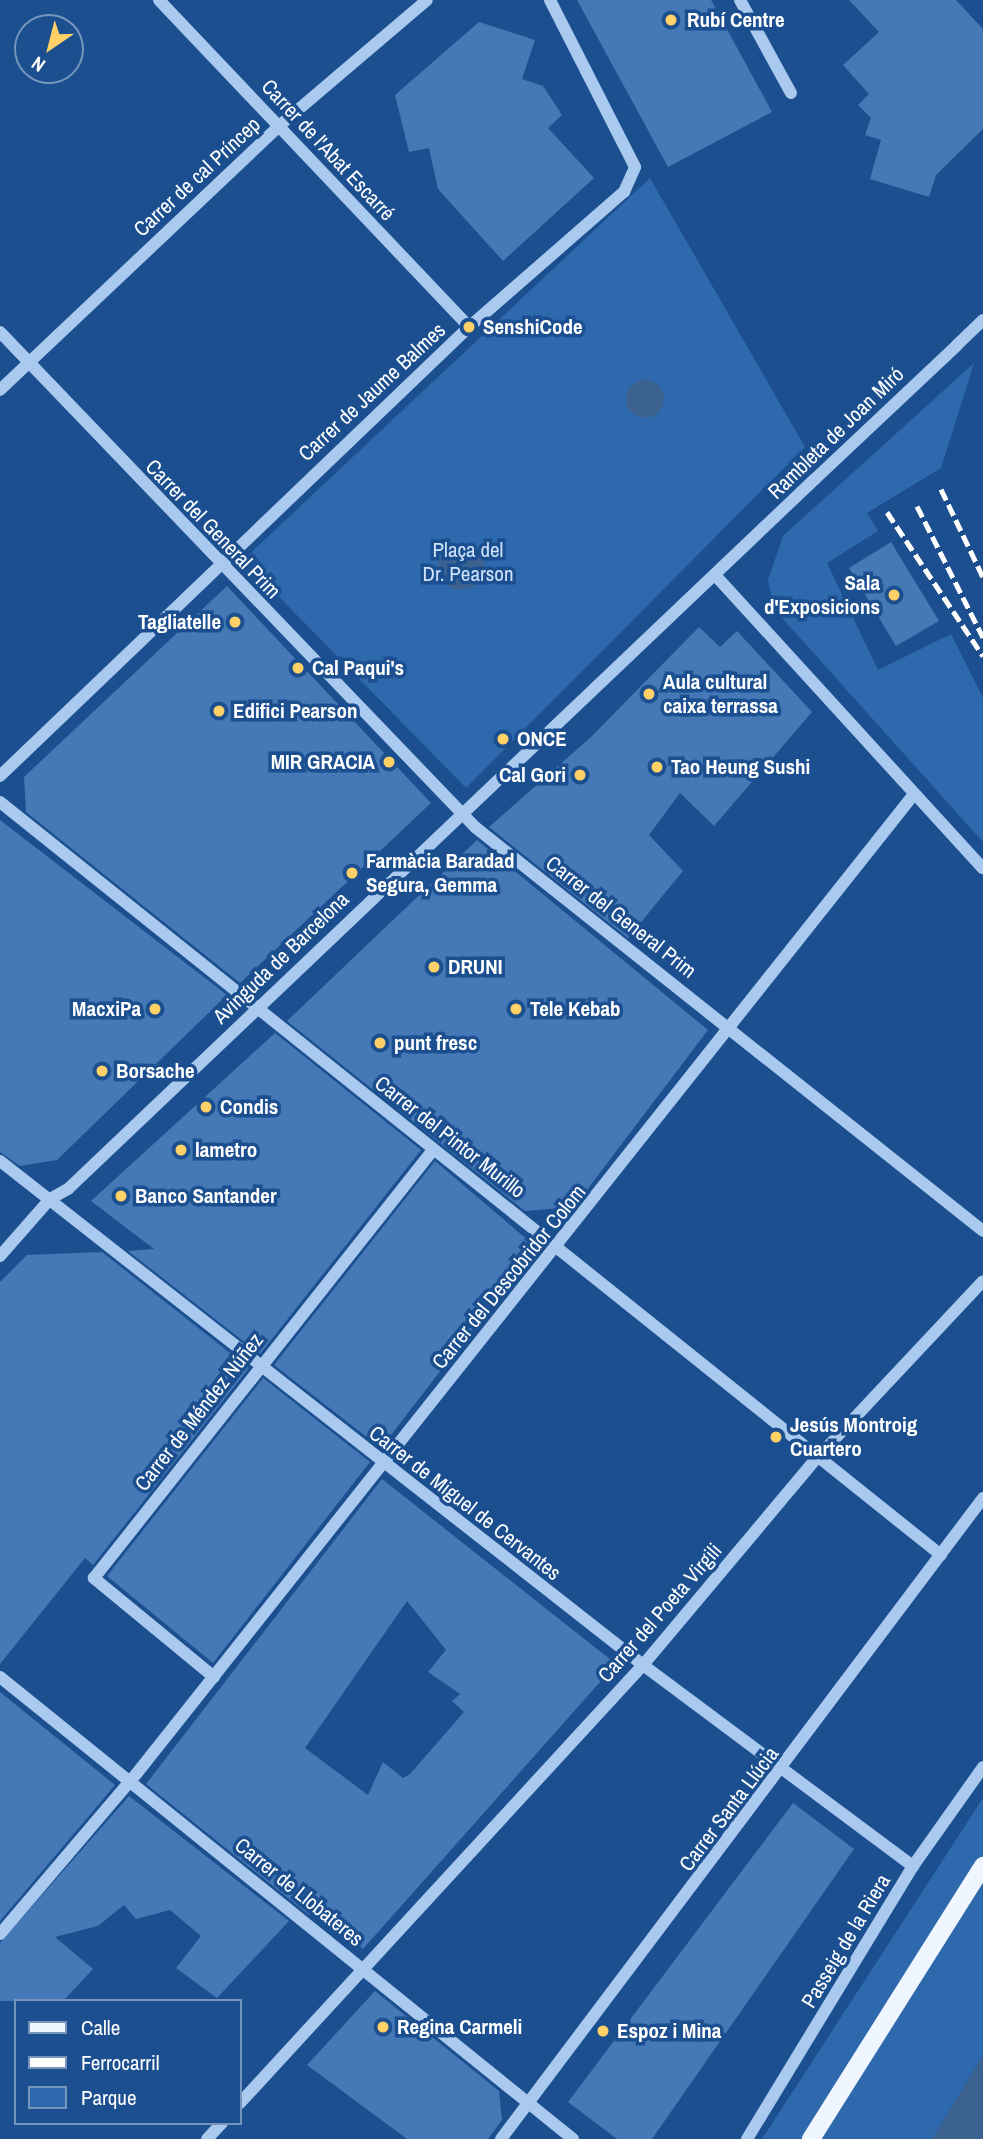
<!DOCTYPE html>
<meta charset="utf-8">
<style>
body{margin:0}
#map{position:relative;width:983px;height:2139px;overflow:hidden;background:#1b4f8f;font-family:"Archivo Narrow",sans-serif}
div>[style]{position:absolute}
[style*='--x']{left:calc(var(--x)*1px);top:calc(var(--y)*1px);width:calc(var(--w)*1px);rotate:calc(var(--a)*1deg)}
.green>*{inset:0;background:#2e69ad}
.water>*{inset:0;background:#3c6290}
.round{border-radius:50%}
.building>*{inset:0;background:#4478b7}
.minor>*{height:12px;margin:-6px;padding:0 6px;transform-origin:6px;border-radius:6px;background:#a9c9ee}
.major>*{height:18px;margin:-9px;padding:0 9px;transform-origin:9px;border-radius:9px;background:#f0f6ff}
.rail>*{height:5px;margin-top:-2.5px;transform-origin:0;background:repeating-linear-gradient(90deg,#fff 0 12px,transparent 0 17px)}
.minor-bridge>*{height:12px;margin:-6px;padding:0 6px;transform-origin:6px;border-radius:6px;background:#a9c9ee}
.dots>*{width:19px;height:19px;translate:-50% -50%;box-sizing:border-box;border:4px solid #1b4f8f;border-radius:50%}
span{translate:-50% -50%;white-space:nowrap;text-align:center;line-height:1.15;-webkit-text-stroke:7px #1b4f8f;paint-order:stroke}
.poi-label{font-size:21px;color:#fff;font-weight:700}
.left{translate:0 -50%;text-align:left}
.right{translate:-100% -50%;text-align:right}
.street-label{font-size:21px;color:#fff}
.park-label{font-size:21px;color:#cfe3fa}
.legend{position:absolute;left:14px;top:1999px;width:228px;height:126px;box-sizing:border-box;background:#1b4f8f;border:2px solid #7695bc;margin:0;padding:9px 12px;list-style:none;font-size:21px;color:#fff}
.legend li{display:flex;align-items:center;gap:14px;height:35px}
.legend b{width:35px;border:2px solid #7695bc}
.north{position:absolute;left:14px;top:14px;width:70px;height:70px;box-sizing:border-box;background:#1b4f8f;border:2px solid #7695bc;border-radius:50%;rotate:215deg;font-size:19px;font-weight:700;line-height:28px;text-align:center;color:#fff}
.north::after{content:'';display:block;margin:auto;width:24px;height:32px;background:#ffd166;clip-path:polygon(50% 0,100% 100%,50% 72%,0 100%)}
</style>
<div id="map">
<div class="green">
<div style="clip-path:polygon(650px 178px,805px 447px,466px 788px,243px 560px)"></div>
<div style="clip-path:polygon(974px 363px,941px 468px,867px 513px,878px 531px,827px 563px,878px 670px,951px 634px,983px 698px,983px 842px,774px 609px,768px 580px,783px 536px)"></div>
<div style="clip-path:polygon(983px 1798px,983px 2056px,932px 2139px,762px 2139px)"></div>
</div>
<div class="water">
<div class="round" style="left:626px;top:380px;width:38px;height:38px"></div>
<div class="round" style="left:438px;top:544px;width:46px;height:46px"></div>
<div style="clip-path:polygon(983px 2056px,983px 2139px,932px 2139px)"></div>
</div>
<div class="building">
<div style="clip-path:polygon(577px 0,711px 0,772px 112px,668px 167px)"></div>
<div style="clip-path:polygon(849px 0,956px 0,983px 29px,983px 129px,936px 175px,929px 197px,870px 179px,881px 140px,865px 135px,871px 118px,858px 105px,869px 94px,843px 65px,879px 32px)"></div>
<div style="clip-path:polygon(479px 22px,535px 40px,522px 79px,543px 86px,562px 115px,548px 128px,594px 178px,503px 261px,438px 189px,429px 148px,409px 152px,395px 95px)"></div>
<div style="clip-path:polygon(891px 542px,939px 621px,896px 646px,849px 568px)"></div>
<div style="clip-path:polygon(227px 586px,431px 803px,240px 983px,26px 812px,24px 777px)"></div>
<div style="clip-path:polygon(699px 627px,720px 647px,737px 631px,812px 712px,714px 826px,680px 793px,649px 835px,683px 871px,628px 938px,489px 827px,591px 737px)"></div>
<div style="clip-path:polygon(0 820px,227px 995px,57px 1160px,20px 1166px,0 1152px)"></div>
<div style="clip-path:polygon(477px 840px,708px 1030px,574px 1207px,525px 1211px,287px 1021px)"></div>
<div style="clip-path:polygon(275px 1033px,421px 1150px,260px 1354px,128px 1251px,154px 1249px,91px 1201px)"></div>
<div style="clip-path:polygon(435px 1161px,536px 1247px,381px 1448px,274px 1365px)"></div>
<div style="clip-path:polygon(102px 1252px,249px 1368px,93px 1565px,85px 1558px,0 1664px,0 1282px,27px 1255px)"></div>
<div style="clip-path:polygon(263px 1378px,370px 1462px,213px 1663px,107px 1576px)"></div>
<div style="clip-path:polygon(evenodd,382px 1479px,616px 1664px,363px 1949px,322px 1915px,309px 1915px,146px 1784px,382px 1479px,407px 1601px,446px 1650px,428px 1672px,460px 1694px,452px 1701px,464px 1712px,410px 1774px,403px 1778px,383px 1762px,368px 1795px,305px 1748px,407px 1601px)"></div>
<div style="clip-path:polygon(0 1692px,115px 1785px,0 1921px)"></div>
<div style="clip-path:polygon(129px 1796px,289px 1921px,217px 1998px,176px 1968px,201px 1936px,170px 1910px,136px 1919px,124px 1905px,98px 1926px,55px 1937px,93px 1969px,63px 2001px,0 2001px,0 1943px)"></div>
<div style="clip-path:polygon(793px 1803px,854px 1849px,652px 2139px,617px 2139px,568px 2102px)"></div>
<div style="clip-path:polygon(375px 1991px,499px 2091px,502px 2120px,488px 2139px,407px 2139px,307px 2065px)"></div>
</div>
<div class="minor">
<div style="--x:159;--y:0;--w:451;--a:46.5"></div>
<div style="--x:740;--y:0;--w:106;--a:61.3"></div>
<div style="--x:0;--y:332;--w:686;--a:46.18"></div>
<div style="--x:475;--y:827;--w:649;--a:38.49"></div>
<div style="--x:957;--y:345;--w:36;--a:-44"></div>
<div style="--x:0;--y:390;--w:384;--a:-43.4"></div>
<div style="--x:279;--y:126;--w:194;--a:-40.4"></div>
<div style="--x:715;--y:575;--w:397;--a:47.6"></div>
<div style="--x:0;--y:776;--w:649;--a:-43.75"></div>
<div style="--x:469;--y:327;--w:206;--a:-41.1"></div>
<div style="--x:624;--y:192;--w:27;--a:-66"></div>
<div style="--x:635;--y:167;--w:187;--a:-117"></div>
<div style="--x:0;--y:802;--w:1205;--a:38.67"></div>
<div style="--x:0;--y:1161;--w:817;--a:38.09"></div>
<div style="--x:643;--y:1665;--w:337;--a:36.7"></div>
<div style="--x:0;--y:1256;--w:76;--a:-48.7"></div>
<div style="--x:50;--y:1199;--w:21;--a:-29"></div>
<div style="--x:68;--y:1189;--w:1031;--a:-43.55"></div>
<div style="--x:0;--y:1677;--w:736;--a:38.88"></div>
<div style="--x:214;--y:1677;--w:156;--a:-140.5"></div>
<div style="--x:94;--y:1578;--w:546;--a:-51.62"></div>
<div style="--x:0;--y:1934;--w:211;--a:-49.6"></div>
<div style="--x:137;--y:1773;--w:1250;--a:-51.56"></div>
<div style="--x:240;--y:2103;--w:595;--a:-47.38"></div>
<div style="--x:643;--y:1665;--w:268;--a:-50"></div>
<div style="--x:815;--y:1460;--w:245;--a:-46.8"></div>
<div style="--x:207;--y:2139;--w:22;--a:-47"></div>
<div style="--x:501;--y:2139;--w:802;--a:-53.06"></div>
<div style="--x:747;--y:2139;--w:320;--a:-58.7"></div>
<div style="--x:913;--y:1866;--w:121;--a:-54.7"></div>
</div>
<div class="major">
<div style="--x:811;--y:2139;--w:323;--a:-57.8"></div>
</div>
<div class="rail">
<div style="--x:941;--y:489;--w:98;--a:64.5"></div>
<div style="--x:917;--y:506;--w:147;--a:63.3"></div>
<div style="--x:887;--y:512;--w:173;--a:56.3"></div>
</div>
<div class="minor-bridge">
<div style="--x:815;--y:479;--w:195;--a:-43.3"></div>
</div>
<div class="dots">
<div style="left:671px;top:20px;background:#ffd166"></div>
<div style="left:469px;top:327px;background:#ffd166"></div>
<div style="left:894px;top:595px;background:#ffd166"></div>
<div style="left:235px;top:622px;background:#ffd166"></div>
<div style="left:298px;top:668px;background:#ffd166"></div>
<div style="left:649px;top:694px;background:#ffd166"></div>
<div style="left:219px;top:711px;background:#ffd166"></div>
<div style="left:503px;top:739px;background:#ffd166"></div>
<div style="left:389px;top:762px;background:#ffd166"></div>
<div style="left:657px;top:767px;background:#ffd166"></div>
<div style="left:580px;top:775px;background:#ffd166"></div>
<div style="left:352px;top:873px;background:#ffd166"></div>
<div style="left:434px;top:967px;background:#ffd166"></div>
<div style="left:155px;top:1009px;background:#ffd166"></div>
<div style="left:516px;top:1009px;background:#ffd166"></div>
<div style="left:380px;top:1043px;background:#ffd166"></div>
<div style="left:102px;top:1071px;background:#ffd166"></div>
<div style="left:206px;top:1107px;background:#ffd166"></div>
<div style="left:181px;top:1150px;background:#ffd166"></div>
<div style="left:121px;top:1196px;background:#ffd166"></div>
<div style="left:776px;top:1437px;background:#ffd166"></div>
<div style="left:383px;top:2027px;background:#ffd166"></div>
<div style="left:603px;top:2031px;background:#ffd166"></div>
</div>
<div class="poi-label">
<span class="left" style="left:687px;top:20px">Rubí Centre</span>
<span class="left" style="left:483px;top:327px">SenshiCode</span>
<span class="right" style="left:880px;top:595px">Sala<br>d'Exposicions</span>
<span class="right" style="left:221px;top:622px">Tagliatelle</span>
<span class="left" style="left:312px;top:668px">Cal Paqui's</span>
<span class="left" style="left:663px;top:694px">Aula cultural<br>caixa terrassa</span>
<span class="left" style="left:233px;top:711px">Edifici Pearson</span>
<span class="left" style="left:517px;top:739px">ONCE</span>
<span class="right" style="left:375px;top:762px">MIR GRACIA</span>
<span class="left" style="left:671px;top:767px">Tao Heung Sushi</span>
<span class="right" style="left:566px;top:775px">Cal Gori</span>
<span class="left" style="left:366px;top:873px">Farmàcia Baradad<br>Segura, Gemma</span>
<span class="left" style="left:448px;top:967px">DRUNI</span>
<span class="right" style="left:141px;top:1009px">MacxiPa</span>
<span class="left" style="left:530px;top:1009px">Tele Kebab</span>
<span class="left" style="left:394px;top:1043px">punt fresc</span>
<span class="left" style="left:116px;top:1071px">Borsache</span>
<span class="left" style="left:220px;top:1107px">Condis</span>
<span class="left" style="left:195px;top:1150px">lametro</span>
<span class="left" style="left:135px;top:1196px">Banco Santander</span>
<span class="left" style="left:790px;top:1437px">Jesús Montroig<br>Cuartero</span>
<span class="left" style="left:397px;top:2027px">Regina Carmeli</span>
<span class="left" style="left:617px;top:2031px">Espoz i Mina</span>
</div>
<div class="street-label">
<span style="left:328px;top:150px;rotate:47deg">Carrer de l'Abat Escarré</span>
<span style="left:197px;top:177px;rotate:-43deg">Carrer de cal Príncep</span>
<span style="left:372px;top:392px;rotate:-43deg">Carrer de Jaume Balmes</span>
<span style="left:836px;top:433px;rotate:-44deg">Rambleta de Joan Miró</span>
<span style="left:213px;top:529px;rotate:46deg">Carrer del General Prim</span>
<span style="left:621px;top:917px;rotate:38deg">Carrer del General Prim</span>
<span style="left:281px;top:958px;rotate:-44deg">Avinguda de Barcelona</span>
<span style="left:450px;top:1137px;rotate:38deg">Carrer del Pintor Murillo</span>
<span style="left:509px;top:1277px;rotate:-51deg">Carrer del Descobridor Colom</span>
<span style="left:199px;top:1412px;rotate:-52deg">Carrer de Méndez Núñez</span>
<span style="left:465px;top:1503px;rotate:38deg">Carrer de Miguel de Cervantes</span>
<span style="left:660px;top:1613px;rotate:-49deg">Carrer del Poeta Virgili</span>
<span style="left:729px;top:1809px;rotate:-53deg">Carrer Santa Llúcia</span>
<span style="left:299px;top:1892px;rotate:39deg">Carrer de Llobateres</span>
<span style="left:846px;top:1941px;rotate:-59deg">Passeig de la Riera</span>
</div>
<div class="park-label">
<span style="left:468px;top:562px">Plaça del<br>Dr. Pearson</span>
</div>
<ul class="legend">
<li><b style="height:9px;background:#f0f6ff"></b>Calle</li>
<li><b style="height:9px;background:#fff"></b>Ferrocarril</li>
<li><b style="height:19px;background:#2e69ad"></b>Parque</li>
</ul>
<div class="north">N</div>
</div>
